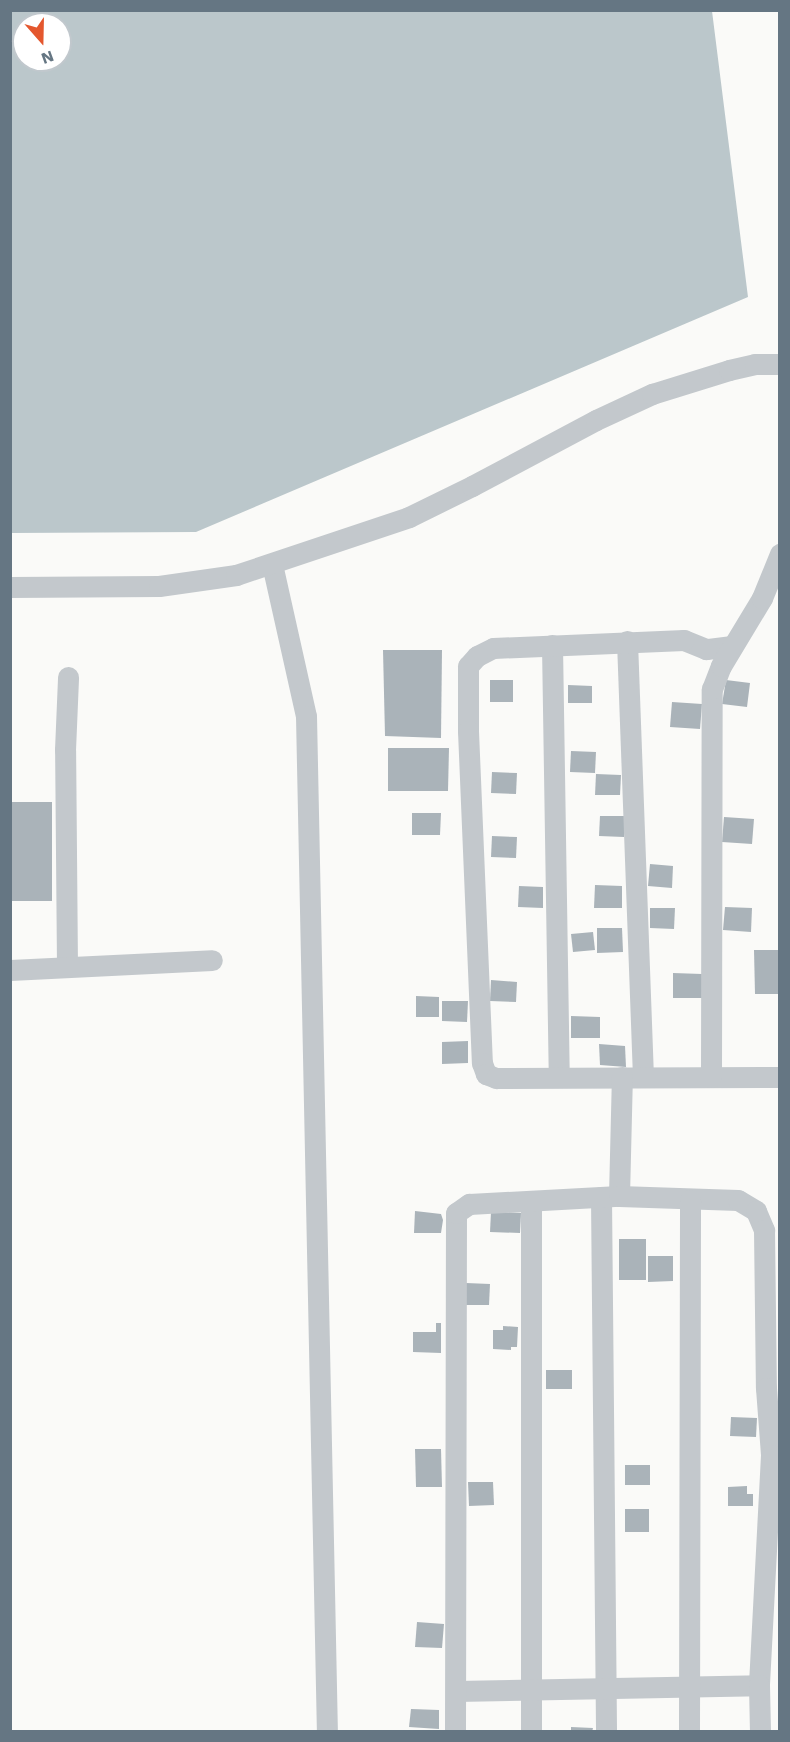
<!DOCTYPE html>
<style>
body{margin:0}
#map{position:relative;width:790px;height:1742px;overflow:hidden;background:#fafaf8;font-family:"Work Sans",sans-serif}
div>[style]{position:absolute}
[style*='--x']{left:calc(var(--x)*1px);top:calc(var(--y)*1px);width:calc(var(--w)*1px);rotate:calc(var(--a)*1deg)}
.water>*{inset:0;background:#bbc7cb}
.building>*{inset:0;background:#aab3b9}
.minor>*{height:21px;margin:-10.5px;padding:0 10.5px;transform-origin:10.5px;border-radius:10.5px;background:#c3c8cc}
span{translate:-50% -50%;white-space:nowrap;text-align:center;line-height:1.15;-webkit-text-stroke:6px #fff;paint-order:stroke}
.frame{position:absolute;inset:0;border:12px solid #657683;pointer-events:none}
.north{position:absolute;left:12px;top:12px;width:60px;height:60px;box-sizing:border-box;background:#fff;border:2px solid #c1c8cd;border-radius:50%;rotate:160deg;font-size:16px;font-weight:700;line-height:24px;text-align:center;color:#657683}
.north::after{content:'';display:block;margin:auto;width:21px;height:27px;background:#e4572e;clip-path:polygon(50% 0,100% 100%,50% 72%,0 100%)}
</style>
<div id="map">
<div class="water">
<div style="clip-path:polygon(evenodd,10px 11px,712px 11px,748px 297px,196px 532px,11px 533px,10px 11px,24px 24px,60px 24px,60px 60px,24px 60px,24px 24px)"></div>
</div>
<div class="building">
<div style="clip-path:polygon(383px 650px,442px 650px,441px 738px,385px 736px)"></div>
<div style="clip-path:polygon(490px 680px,513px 680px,513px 702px,490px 702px)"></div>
<div style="clip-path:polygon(726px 680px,750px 683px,747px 707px,722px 704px)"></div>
<div style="clip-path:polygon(568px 685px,592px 686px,592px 703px,568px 703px)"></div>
<div style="clip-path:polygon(672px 702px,702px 704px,700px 729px,670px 727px)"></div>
<div style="clip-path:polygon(388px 748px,449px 748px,448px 791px,388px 791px)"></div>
<div style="clip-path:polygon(571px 751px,596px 752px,595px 773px,570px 772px)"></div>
<div style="clip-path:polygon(492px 772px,517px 773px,516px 794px,491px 793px)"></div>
<div style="clip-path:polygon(596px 774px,621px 775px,620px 795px,595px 795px)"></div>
<div style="clip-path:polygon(10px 802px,52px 802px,52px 901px,10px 901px)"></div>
<div style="clip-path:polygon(412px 813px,441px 813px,440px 835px,412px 835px)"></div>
<div style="clip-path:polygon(600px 816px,624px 816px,624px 837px,599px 836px)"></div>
<div style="clip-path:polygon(724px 817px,754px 819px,752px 844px,722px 842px)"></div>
<div style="clip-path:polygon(492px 836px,517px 837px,516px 858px,491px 857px)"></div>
<div style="clip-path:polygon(650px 864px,673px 866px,672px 888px,648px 886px)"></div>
<div style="clip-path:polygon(595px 885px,622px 886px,622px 908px,594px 908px)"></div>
<div style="clip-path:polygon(519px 886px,543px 887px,543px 908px,518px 907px)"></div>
<div style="clip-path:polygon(725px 907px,752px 908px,751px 932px,723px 930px)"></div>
<div style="clip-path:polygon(650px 908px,675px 908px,674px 929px,650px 928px)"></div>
<div style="clip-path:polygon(597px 928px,622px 928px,623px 952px,597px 953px)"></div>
<div style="clip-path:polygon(593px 932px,595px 950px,573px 952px,571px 934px)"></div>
<div style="clip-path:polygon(754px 950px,779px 950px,779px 994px,755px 994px)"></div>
<div style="clip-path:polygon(673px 973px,702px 974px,702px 998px,673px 998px)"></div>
<div style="clip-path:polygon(491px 980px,517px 982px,516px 1002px,490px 1001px)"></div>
<div style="clip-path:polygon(416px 996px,439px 997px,439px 1017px,416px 1017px)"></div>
<div style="clip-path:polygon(442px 1001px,468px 1001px,467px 1022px,442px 1021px)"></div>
<div style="clip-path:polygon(571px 1016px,600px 1017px,600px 1038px,571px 1038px)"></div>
<div style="clip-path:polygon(468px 1041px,468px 1063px,442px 1064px,442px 1042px)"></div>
<div style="clip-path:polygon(599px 1044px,625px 1046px,626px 1067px,600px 1065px)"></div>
<div style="clip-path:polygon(415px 1211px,441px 1214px,443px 1220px,441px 1233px,414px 1233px)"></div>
<div style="clip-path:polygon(491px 1212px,521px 1213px,520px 1233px,490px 1232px)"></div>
<div style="clip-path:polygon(619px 1239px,646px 1239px,646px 1280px,619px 1280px)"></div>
<div style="clip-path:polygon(648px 1256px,673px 1256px,673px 1281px,648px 1282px)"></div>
<div style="clip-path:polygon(466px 1283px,490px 1284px,489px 1305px,465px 1305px)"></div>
<div style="clip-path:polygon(436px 1323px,441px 1323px,441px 1353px,413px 1352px,413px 1332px,436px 1332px)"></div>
<div style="clip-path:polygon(503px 1326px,518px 1327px,517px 1347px,511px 1347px,511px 1350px,493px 1349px,493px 1330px,503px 1330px)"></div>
<div style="clip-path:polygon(546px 1370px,572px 1370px,572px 1389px,546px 1389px)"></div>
<div style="clip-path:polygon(731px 1417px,757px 1418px,756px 1437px,730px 1436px)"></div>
<div style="clip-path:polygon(415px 1449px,441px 1449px,442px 1487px,416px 1487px)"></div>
<div style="clip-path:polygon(625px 1465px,650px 1465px,650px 1485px,625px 1485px)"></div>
<div style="clip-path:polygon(468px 1482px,493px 1482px,494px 1505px,469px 1506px)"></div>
<div style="clip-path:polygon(747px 1486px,747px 1494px,753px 1494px,753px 1506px,728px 1506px,728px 1487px)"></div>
<div style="clip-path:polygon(625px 1509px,649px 1509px,649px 1532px,625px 1532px)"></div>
<div style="clip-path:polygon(417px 1622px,444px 1624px,442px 1648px,415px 1647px)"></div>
<div style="clip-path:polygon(411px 1709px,439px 1710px,439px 1729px,409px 1727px)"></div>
<div style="clip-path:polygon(571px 1727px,593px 1728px,592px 1732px,571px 1732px)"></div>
</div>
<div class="minor">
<div style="--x:272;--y:564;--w:156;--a:77.4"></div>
<div style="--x:306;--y:716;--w:1016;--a:88.82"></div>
<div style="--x:10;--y:587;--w:149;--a:-0.4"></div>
<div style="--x:159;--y:586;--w:78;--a:-8.1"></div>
<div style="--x:236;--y:575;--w:182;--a:-18.5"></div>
<div style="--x:409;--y:517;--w:70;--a:-26.2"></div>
<div style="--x:472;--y:486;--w:140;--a:-28"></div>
<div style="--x:596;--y:420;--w:62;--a:-24.9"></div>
<div style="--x:652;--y:394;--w:81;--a:-17.3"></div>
<div style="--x:729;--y:370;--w:27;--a:-13"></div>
<div style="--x:755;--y:364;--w:25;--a:0"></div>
<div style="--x:627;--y:641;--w:436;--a:87.9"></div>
<div style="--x:552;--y:645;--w:432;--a:89.1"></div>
<div style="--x:732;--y:646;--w:26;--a:173"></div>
<div style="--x:706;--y:649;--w:24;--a:-158"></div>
<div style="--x:684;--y:640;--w:191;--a:177.6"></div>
<div style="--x:493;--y:648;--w:18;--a:153"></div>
<div style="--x:477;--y:656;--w:13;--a:132"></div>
<div style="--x:468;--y:666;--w:65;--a:90"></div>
<div style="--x:468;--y:731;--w:332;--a:87.6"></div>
<div style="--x:482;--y:1063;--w:12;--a:70"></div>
<div style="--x:486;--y:1074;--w:11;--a:22"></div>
<div style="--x:496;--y:1078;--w:283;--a:-0.2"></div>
<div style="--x:67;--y:967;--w:217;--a:-90.5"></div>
<div style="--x:65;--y:750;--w:73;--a:-87.6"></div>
<div style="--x:10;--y:970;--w:202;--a:-2.8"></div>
<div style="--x:711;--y:1077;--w:388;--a:-89.9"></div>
<div style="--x:712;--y:689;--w:25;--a:-69"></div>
<div style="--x:721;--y:666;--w:79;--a:-58.9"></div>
<div style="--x:762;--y:598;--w:48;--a:-67.8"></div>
<div style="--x:619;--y:1196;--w:119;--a:-88.6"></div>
<div style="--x:601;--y:1197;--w:535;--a:89.46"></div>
<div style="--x:531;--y:1201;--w:531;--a:90"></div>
<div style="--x:456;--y:1691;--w:303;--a:-1.1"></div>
<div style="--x:455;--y:1732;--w:519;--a:-89.89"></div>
<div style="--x:456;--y:1213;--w:16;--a:-35"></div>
<div style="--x:469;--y:1204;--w:150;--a:-3.1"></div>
<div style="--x:619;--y:1196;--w:119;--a:1.9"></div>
<div style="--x:738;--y:1200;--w:21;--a:31"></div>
<div style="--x:756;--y:1211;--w:21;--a:67"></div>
<div style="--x:764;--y:1230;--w:158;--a:89.3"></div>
<div style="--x:766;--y:1388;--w:67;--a:85.7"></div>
<div style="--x:771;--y:1455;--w:230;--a:93"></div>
<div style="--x:759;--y:1685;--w:47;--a:88.8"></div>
<div style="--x:689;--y:1732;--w:532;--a:-89.89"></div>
</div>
<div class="frame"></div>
<div class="north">N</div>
</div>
